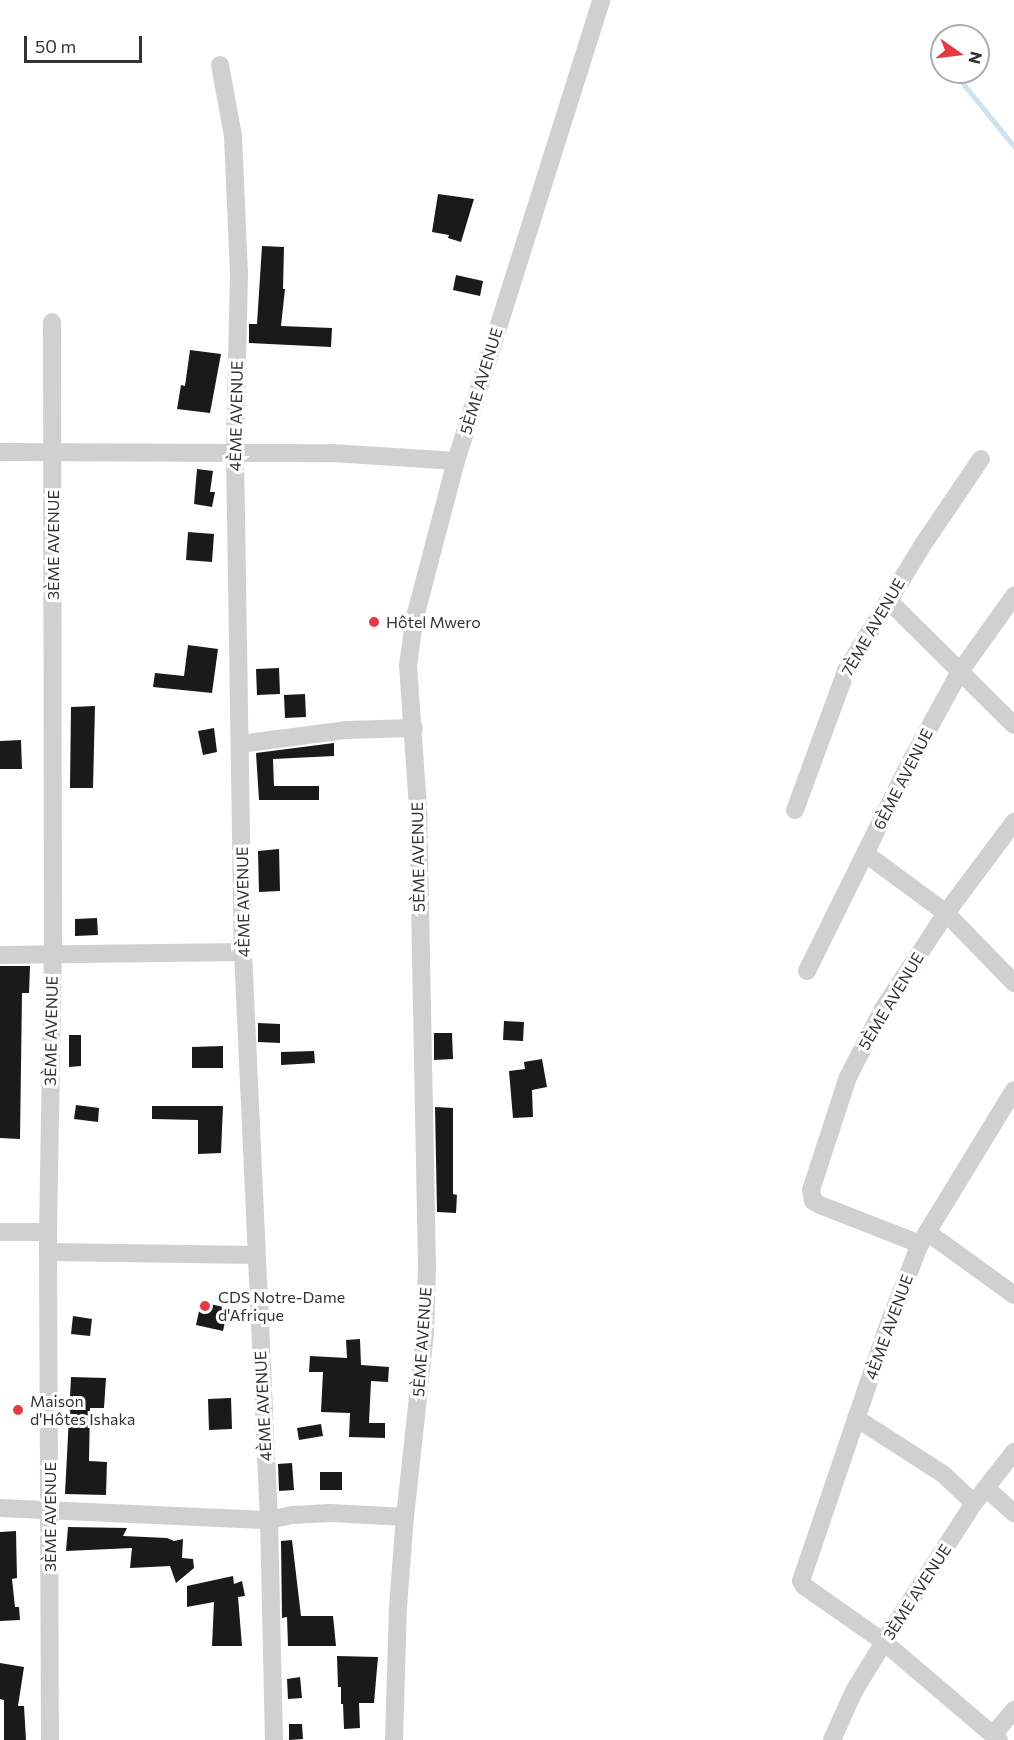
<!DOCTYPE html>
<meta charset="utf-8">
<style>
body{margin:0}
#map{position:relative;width:1014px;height:1740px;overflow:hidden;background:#fff;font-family:Commissioner,sans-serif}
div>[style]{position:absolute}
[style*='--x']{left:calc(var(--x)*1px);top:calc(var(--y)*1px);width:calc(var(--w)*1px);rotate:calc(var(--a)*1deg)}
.stream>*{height:4.5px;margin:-2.25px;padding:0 2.25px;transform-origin:2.25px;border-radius:2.25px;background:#cfe2ee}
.building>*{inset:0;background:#1a1a1a}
.minor>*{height:18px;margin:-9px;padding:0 9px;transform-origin:9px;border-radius:9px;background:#d0d0d0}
.dots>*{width:16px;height:16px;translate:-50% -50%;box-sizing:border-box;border:3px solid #fff;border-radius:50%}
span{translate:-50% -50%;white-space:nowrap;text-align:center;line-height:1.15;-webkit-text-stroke:6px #fff;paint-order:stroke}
.street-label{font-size:16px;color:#333}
.poi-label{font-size:16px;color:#333}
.left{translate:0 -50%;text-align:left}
.north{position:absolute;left:930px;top:24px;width:60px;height:60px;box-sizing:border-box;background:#fff;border:2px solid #adadad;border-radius:50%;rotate:104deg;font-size:16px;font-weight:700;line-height:24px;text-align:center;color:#333}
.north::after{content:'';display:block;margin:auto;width:21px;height:27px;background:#e63946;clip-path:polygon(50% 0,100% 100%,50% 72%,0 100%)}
.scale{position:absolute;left:24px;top:36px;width:118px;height:27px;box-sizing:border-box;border:3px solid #333;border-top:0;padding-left:8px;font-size:18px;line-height:21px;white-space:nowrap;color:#333;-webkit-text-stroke:4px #fff;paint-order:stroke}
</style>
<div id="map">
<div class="stream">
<div style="--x:963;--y:83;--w:81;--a:51"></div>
</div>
<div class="building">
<div style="clip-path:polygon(438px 194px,474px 199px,461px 242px,448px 238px,449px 235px,432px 232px)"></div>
<div style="clip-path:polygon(262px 246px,284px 247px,283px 289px,285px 289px,281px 326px,332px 328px,331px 347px,249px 343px,249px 324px,257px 324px)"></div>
<div style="clip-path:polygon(456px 275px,483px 281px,480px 296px,453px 290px)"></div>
<div style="clip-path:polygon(190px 350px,221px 354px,210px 413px,177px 409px,181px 385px,185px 386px)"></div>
<div style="clip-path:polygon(197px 469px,213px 471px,210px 492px,215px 492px,212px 507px,194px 504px)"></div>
<div style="clip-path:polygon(188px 532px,214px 534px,212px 562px,186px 560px)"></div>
<div style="clip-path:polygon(188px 645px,218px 649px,212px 693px,153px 687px,155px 673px,184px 676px)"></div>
<div style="clip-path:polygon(279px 668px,280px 694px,257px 695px,256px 669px)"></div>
<div style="clip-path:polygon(305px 694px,306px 717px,285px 718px,284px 695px)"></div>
<div style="clip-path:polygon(95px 706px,93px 788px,70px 788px,71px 707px)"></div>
<div style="clip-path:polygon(214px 728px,217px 752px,203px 755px,198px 731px)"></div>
<div style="clip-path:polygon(21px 740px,22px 769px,0 769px,0 741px)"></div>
<div style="clip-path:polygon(334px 743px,334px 756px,273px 759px,274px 786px,319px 786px,319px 800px,259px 800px,256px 753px)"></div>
<div style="clip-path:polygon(279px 849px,280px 891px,259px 892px,258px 851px)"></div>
<div style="clip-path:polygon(97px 918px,98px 935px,75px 936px,75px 919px)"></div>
<div style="clip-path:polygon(0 966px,30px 966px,29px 993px,22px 993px,20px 1139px,0 1138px)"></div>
<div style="clip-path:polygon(504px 1021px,524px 1022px,523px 1041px,503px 1040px)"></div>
<div style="clip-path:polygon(258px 1023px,280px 1024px,280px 1043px,258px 1042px)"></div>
<div style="clip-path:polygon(434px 1033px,452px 1033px,453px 1059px,434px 1060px)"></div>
<div style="clip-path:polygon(69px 1035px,81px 1035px,81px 1066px,69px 1067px)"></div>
<div style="clip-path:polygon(223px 1046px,223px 1068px,192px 1068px,192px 1047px)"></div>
<div style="clip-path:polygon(314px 1051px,315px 1063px,281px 1065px,281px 1052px)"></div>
<div style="clip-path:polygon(542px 1059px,547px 1087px,532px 1090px,533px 1117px,513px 1118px,509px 1071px,525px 1069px,524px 1062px)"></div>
<div style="clip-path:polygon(76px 1105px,99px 1108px,98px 1122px,74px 1119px)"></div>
<div style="clip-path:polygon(152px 1106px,223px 1106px,221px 1153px,198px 1154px,198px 1120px,152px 1119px)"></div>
<div style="clip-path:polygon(435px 1107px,453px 1108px,453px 1194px,457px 1195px,456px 1213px,437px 1212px)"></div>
<div style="clip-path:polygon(201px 1302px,228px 1308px,223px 1331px,196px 1325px)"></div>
<div style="clip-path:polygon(73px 1316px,92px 1319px,90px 1336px,71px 1334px)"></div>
<div style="clip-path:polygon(360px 1339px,361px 1365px,389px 1367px,388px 1382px,371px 1381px,369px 1423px,385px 1423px,385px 1438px,349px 1437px,350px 1413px,321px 1412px,323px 1372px,309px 1372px,310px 1356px,347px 1358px,346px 1340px)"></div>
<div style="clip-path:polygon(71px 1377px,106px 1378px,104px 1408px,90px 1408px,89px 1461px,107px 1462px,106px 1495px,65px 1494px)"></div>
<div style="clip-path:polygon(231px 1398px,232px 1429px,209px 1430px,208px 1399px)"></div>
<div style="clip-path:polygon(321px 1424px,323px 1436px,299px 1440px,297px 1428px)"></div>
<div style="clip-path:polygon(292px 1463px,294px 1490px,279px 1491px,278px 1464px)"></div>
<div style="clip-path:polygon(320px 1472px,342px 1472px,342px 1490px,320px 1490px)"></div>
<div style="clip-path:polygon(68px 1527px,127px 1528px,123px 1536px,167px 1538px,174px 1541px,183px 1539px,182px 1558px,193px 1559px,194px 1568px,176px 1583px,170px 1566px,130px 1568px,132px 1548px,66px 1551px)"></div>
<div style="clip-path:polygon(16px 1531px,17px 1578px,12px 1579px,15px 1607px,19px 1607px,20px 1620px,0 1621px,0 1532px)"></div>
<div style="clip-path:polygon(292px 1540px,301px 1616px,333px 1616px,336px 1646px,288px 1646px,287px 1617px,282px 1618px,281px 1541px)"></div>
<div style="clip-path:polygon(233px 1576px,234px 1584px,242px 1581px,245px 1596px,238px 1597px,242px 1646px,212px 1646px,214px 1602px,187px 1607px,187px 1586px)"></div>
<div style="clip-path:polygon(337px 1656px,378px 1657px,374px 1703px,359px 1703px,360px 1728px,344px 1729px,343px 1704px,341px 1704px,341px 1687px,338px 1687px)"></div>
<div style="clip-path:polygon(0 1663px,24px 1667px,18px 1706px,24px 1706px,26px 1740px,4px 1740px,4px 1700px,0 1699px)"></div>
<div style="clip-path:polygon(300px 1677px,302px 1698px,288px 1699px,287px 1679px)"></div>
<div style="clip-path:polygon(289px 1724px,302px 1724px,303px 1739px,289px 1740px)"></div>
</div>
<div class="minor">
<div style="--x:220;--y:65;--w:72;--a:79.6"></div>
<div style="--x:233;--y:136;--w:137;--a:87.5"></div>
<div style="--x:239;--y:273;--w:180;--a:91.3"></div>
<div style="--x:235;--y:453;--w:499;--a:89.1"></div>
<div style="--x:243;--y:952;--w:569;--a:87.38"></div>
<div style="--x:269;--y:1520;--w:220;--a:88.7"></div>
<div style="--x:0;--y:452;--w:333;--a:0.2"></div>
<div style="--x:333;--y:453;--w:123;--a:3.7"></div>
<div style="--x:888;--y:600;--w:177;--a:44.8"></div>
<div style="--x:240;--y:744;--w:108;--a:-7.5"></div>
<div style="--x:347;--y:730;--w:67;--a:-1.7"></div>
<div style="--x:795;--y:810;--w:150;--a:-69.8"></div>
<div style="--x:847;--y:669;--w:144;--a:-58.6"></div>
<div style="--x:922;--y:546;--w:105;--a:-55.9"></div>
<div style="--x:866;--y:854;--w:99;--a:36.4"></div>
<div style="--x:946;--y:913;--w:98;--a:45.8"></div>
<div style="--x:0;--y:955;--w:243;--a:-0.7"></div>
<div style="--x:807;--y:971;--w:234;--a:-63.7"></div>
<div style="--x:911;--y:761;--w:100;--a:-61.4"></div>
<div style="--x:959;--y:673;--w:95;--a:-54.5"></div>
<div style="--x:0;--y:1232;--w:48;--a:0"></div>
<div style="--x:927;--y:1232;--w:107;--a:35.9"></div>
<div style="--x:920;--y:1244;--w:107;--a:-158.7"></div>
<div style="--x:820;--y:1205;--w:8;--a:-150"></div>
<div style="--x:813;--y:1201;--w:11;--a:-100"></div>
<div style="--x:811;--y:1190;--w:119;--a:-71.9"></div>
<div style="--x:848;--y:1077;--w:76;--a:-62.8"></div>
<div style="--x:883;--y:1009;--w:115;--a:-56.7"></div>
<div style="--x:946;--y:913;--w:114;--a:-53.2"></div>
<div style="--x:48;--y:1252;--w:208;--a:0.8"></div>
<div style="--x:856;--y:1418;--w:103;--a:32.8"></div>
<div style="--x:943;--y:1474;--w:42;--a:43.1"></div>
<div style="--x:986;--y:1488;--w:38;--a:42"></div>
<div style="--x:0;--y:1508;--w:269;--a:2.6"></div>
<div style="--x:269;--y:1520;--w:25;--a:-12"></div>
<div style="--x:293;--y:1515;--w:37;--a:-3"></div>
<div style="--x:330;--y:1513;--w:75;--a:3.1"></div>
<div style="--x:993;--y:1735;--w:33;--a:-50"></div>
<div style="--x:50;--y:1740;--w:508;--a:-90.23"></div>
<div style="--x:48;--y:1232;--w:276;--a:-89"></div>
<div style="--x:53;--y:956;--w:634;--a:-90.09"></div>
<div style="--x:394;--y:1740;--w:133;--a:-88.3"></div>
<div style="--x:398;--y:1607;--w:90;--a:-85.6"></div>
<div style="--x:405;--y:1517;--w:184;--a:-83.8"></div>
<div style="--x:425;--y:1334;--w:66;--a:-88.3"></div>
<div style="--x:427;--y:1268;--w:460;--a:-91.1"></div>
<div style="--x:418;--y:808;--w:142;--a:-94"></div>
<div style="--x:408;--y:666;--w:45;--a:-82.4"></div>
<div style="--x:414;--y:621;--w:165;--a:-75.3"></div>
<div style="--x:456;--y:461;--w:483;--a:-72.5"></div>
<div style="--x:832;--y:1740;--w:54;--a:-65.8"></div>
<div style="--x:854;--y:1691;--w:57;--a:-58.5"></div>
<div style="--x:884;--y:1642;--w:166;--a:-57.1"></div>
<div style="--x:974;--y:1503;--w:65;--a:-51.9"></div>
<div style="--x:999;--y:1740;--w:151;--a:-139.6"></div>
<div style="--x:884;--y:1642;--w:98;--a:-145"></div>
<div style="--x:804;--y:1586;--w:6;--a:-121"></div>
<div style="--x:801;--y:1581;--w:264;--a:-71.2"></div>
<div style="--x:886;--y:1331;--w:93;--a:-68.7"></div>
<div style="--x:920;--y:1244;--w:180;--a:-58.6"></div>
</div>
<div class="dots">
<div style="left:374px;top:622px;background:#e63946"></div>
<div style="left:205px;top:1306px;background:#e63946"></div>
<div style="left:18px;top:1410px;background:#e63946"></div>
</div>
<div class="street-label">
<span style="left:481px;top:381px;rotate:-73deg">5ÈME AVENUE</span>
<span style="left:236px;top:416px;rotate:-89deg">4ÈME AVENUE</span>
<span style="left:53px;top:545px;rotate:-90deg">3ÈME AVENUE</span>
<span style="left:873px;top:627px;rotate:-60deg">7ÈME AVENUE</span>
<span style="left:903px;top:779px;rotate:-63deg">6ÈME AVENUE</span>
<span style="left:418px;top:857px;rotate:-91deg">5ÈME AVENUE</span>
<span style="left:243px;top:902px;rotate:-91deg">4ÈME AVENUE</span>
<span style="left:891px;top:1001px;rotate:-59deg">5ÈME AVENUE</span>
<span style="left:51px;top:1031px;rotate:-89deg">3ÈME AVENUE</span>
<span style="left:889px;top:1327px;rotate:-70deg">4ÈME AVENUE</span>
<span style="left:422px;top:1342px;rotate:-86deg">5ÈME AVENUE</span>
<span style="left:263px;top:1406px;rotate:-93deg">4ÈME AVENUE</span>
<span style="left:50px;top:1517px;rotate:-90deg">3ÈME AVENUE</span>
<span style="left:917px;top:1592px;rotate:-57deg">3ÈME AVENUE</span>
</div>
<div class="poi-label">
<span class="left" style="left:386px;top:622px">Hôtel Mwero</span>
<span class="left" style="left:218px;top:1306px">CDS Notre-Dame<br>d'Afrique</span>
<span class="left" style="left:30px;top:1410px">Maison<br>d'Hôtes Ishaka</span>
</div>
<div class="north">N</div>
<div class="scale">50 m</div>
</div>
